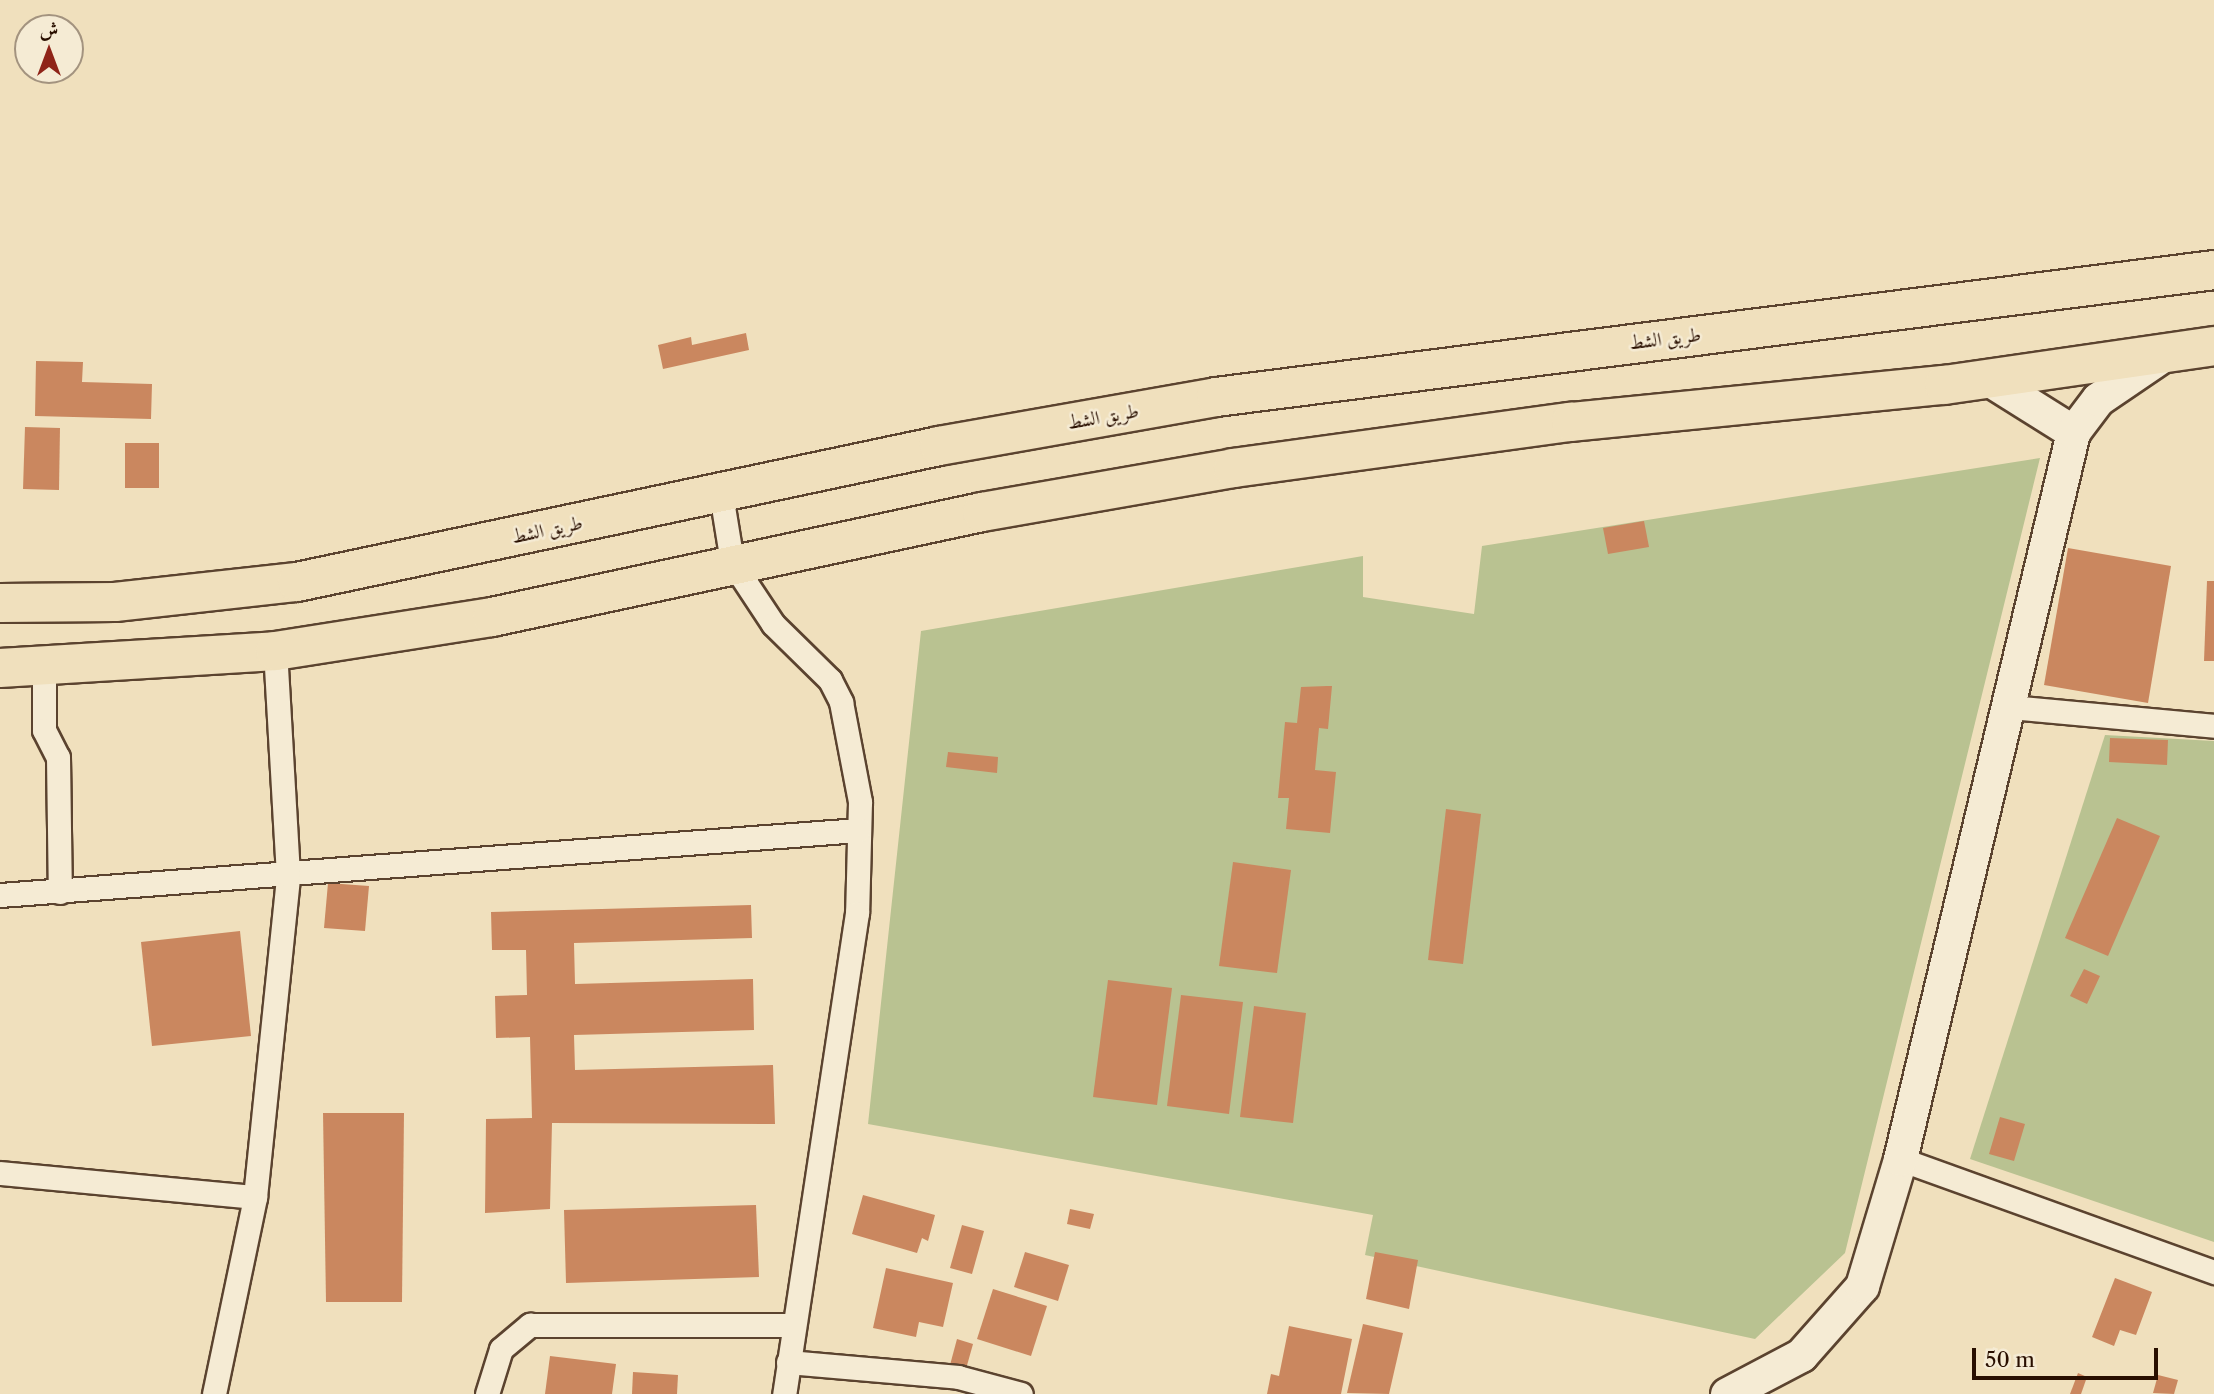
<!DOCTYPE html>
<meta charset="utf-8">
<style>
body{margin:0}
#map{position:relative;width:2214px;height:1394px;overflow:hidden;background:#f0e0bd;font-family:"Libre Caslon Text",Amiri,serif}
div>[style]{position:absolute}
[style*='--x']{left:calc(var(--x)*1px);top:calc(var(--y)*1px);width:calc(var(--w)*1px);rotate:calc(var(--a)*1deg)}
.green>*{inset:0;background:#b9c291}
.building>*{inset:0;background:#ca875f}
.roads{filter:drop-shadow(2px 0 #5b432f) drop-shadow(-2px 0 #5b432f) drop-shadow(0 2px #5b432f) drop-shadow(0 -2px #5b432f)}
.street>*{height:23px;margin:-11.5px;padding:0 11.5px;transform-origin:11.5px;border-radius:11.5px;background:#f5ebd4}
.secondary>*{height:33px;margin:-16.5px;padding:0 16.5px;transform-origin:16.5px;border-radius:16.5px;background:#f5ebd4}
.highway>*{height:38px;margin:-19px;padding:0 19px;transform-origin:19px;border-radius:19px;background:#f0e0bd}
span{translate:-50% -50%;white-space:nowrap;text-align:center;line-height:1.15;-webkit-text-stroke:5px #f5ebd4;paint-order:stroke}
.street-label{font-size:19px;color:#290f00}
.north{position:absolute;left:14px;top:14px;width:70px;height:70px;box-sizing:border-box;background:#f5ebd4;border:2px solid #a3937f;border-radius:50%;rotate:0deg;font-size:19px;font-weight:700;line-height:28px;text-align:center;color:#290f00}
.north::after{content:'';display:block;margin:auto;width:24px;height:32px;background:#8f2418;clip-path:polygon(50% 0,100% 100%,50% 72%,0 100%)}
.scale{position:absolute;left:1972px;top:1348px;width:186px;height:32px;box-sizing:border-box;border:4px solid #290f00;border-top:0;padding-left:9px;font-size:21px;line-height:24px;white-space:nowrap;color:#290f00;-webkit-text-stroke:5px #f5ebd4;paint-order:stroke}
</style>
<div id="map">
<div class="green">
<div style="clip-path:polygon(2040px 458px,1845px 1253px,1755px 1339px,1365px 1255px,1373px 1215px,868px 1124px,921px 631px,1363px 556px,1363px 597px,1474px 614px,1482px 546px)"></div>
<div style="clip-path:polygon(2105px 735px,2214px 741px,2214px 1242px,1970px 1159px)"></div>
</div>
<div class="building">
<div style="clip-path:polygon(746px 333px,749px 350px,663px 369px,658px 345px,691px 337px,692px 345px)"></div>
<div style="clip-path:polygon(36px 361px,83px 362px,82px 382px,152px 384px,151px 419px,35px 416px)"></div>
<div style="clip-path:polygon(25px 427px,60px 428px,59px 490px,23px 489px)"></div>
<div style="clip-path:polygon(125px 443px,159px 443px,159px 488px,125px 488px)"></div>
<div style="clip-path:polygon(1644px 521px,1649px 547px,1608px 554px,1603px 528px)"></div>
<div style="clip-path:polygon(2068px 548px,2171px 566px,2148px 703px,2044px 685px)"></div>
<div style="clip-path:polygon(2207px 581px,2214px 581px,2214px 661px,2204px 661px)"></div>
<div style="clip-path:polygon(1327px 686px,1332px 686px,1328px 729px,1319px 728px,1315px 770px,1336px 772px,1330px 833px,1286px 829px,1289px 798px,1278px 798px,1285px 722px,1297px 723px,1301px 687px)"></div>
<div style="clip-path:polygon(2110px 738px,2168px 740px,2167px 765px,2109px 762px)"></div>
<div style="clip-path:polygon(948px 752px,998px 757px,997px 773px,946px 767px)"></div>
<div style="clip-path:polygon(1446px 809px,1481px 814px,1463px 964px,1428px 960px)"></div>
<div style="clip-path:polygon(2117px 818px,2160px 836px,2108px 956px,2065px 938px)"></div>
<div style="clip-path:polygon(1233px 862px,1291px 870px,1277px 973px,1219px 966px)"></div>
<div style="clip-path:polygon(328px 883px,369px 886px,365px 931px,324px 928px)"></div>
<div style="clip-path:polygon(751px 905px,752px 938px,574px 943px,575px 984px,753px 979px,754px 1030px,574px 1035px,575px 1070px,773px 1065px,775px 1124px,552px 1123px,550px 1209px,485px 1213px,486px 1119px,532px 1118px,530px 1037px,496px 1038px,495px 996px,527px 995px,526px 950px,492px 950px,491px 912px)"></div>
<div style="clip-path:polygon(240px 931px,251px 1036px,152px 1046px,141px 942px)"></div>
<div style="clip-path:polygon(2084px 969px,2100px 976px,2087px 1004px,2070px 996px)"></div>
<div style="clip-path:polygon(1108px 980px,1172px 988px,1157px 1105px,1093px 1097px)"></div>
<div style="clip-path:polygon(1181px 995px,1243px 1002px,1229px 1114px,1167px 1106px)"></div>
<div style="clip-path:polygon(1254px 1006px,1306px 1013px,1293px 1123px,1240px 1117px)"></div>
<div style="clip-path:polygon(323px 1113px,404px 1113px,402px 1302px,326px 1302px)"></div>
<div style="clip-path:polygon(2000px 1117px,2025px 1124px,2014px 1161px,1989px 1154px)"></div>
<div style="clip-path:polygon(863px 1195px,935px 1215px,928px 1241px,922px 1238px,917px 1253px,852px 1234px)"></div>
<div style="clip-path:polygon(756px 1205px,759px 1277px,566px 1283px,564px 1210px)"></div>
<div style="clip-path:polygon(1070px 1209px,1094px 1214px,1090px 1229px,1067px 1224px)"></div>
<div style="clip-path:polygon(962px 1225px,984px 1231px,972px 1274px,950px 1268px)"></div>
<div style="clip-path:polygon(1025px 1252px,1069px 1265px,1058px 1301px,1014px 1287px)"></div>
<div style="clip-path:polygon(1375px 1252px,1418px 1260px,1409px 1309px,1366px 1299px)"></div>
<div style="clip-path:polygon(886px 1268px,953px 1283px,943px 1327px,919px 1322px,916px 1337px,873px 1328px)"></div>
<div style="clip-path:polygon(2115px 1278px,2152px 1292px,2136px 1335px,2120px 1330px,2114px 1346px,2092px 1337px)"></div>
<div style="clip-path:polygon(993px 1289px,1047px 1306px,1031px 1356px,977px 1339px)"></div>
<div style="clip-path:polygon(1363px 1324px,1403px 1333px,1389px 1394px,1347px 1393px)"></div>
<div style="clip-path:polygon(1289px 1326px,1352px 1339px,1341px 1394px,1267px 1394px,1271px 1374px,1279px 1376px)"></div>
<div style="clip-path:polygon(957px 1339px,973px 1344px,966px 1369px,950px 1365px)"></div>
<div style="clip-path:polygon(550px 1356px,616px 1364px,612px 1394px,545px 1394px)"></div>
<div style="clip-path:polygon(633px 1372px,678px 1375px,677px 1394px,632px 1394px)"></div>
<div style="clip-path:polygon(2078px 1373px,2087px 1377px,2081px 1394px,2070px 1394px)"></div>
<div style="clip-path:polygon(2158px 1375px,2178px 1380px,2174px 1394px,2153px 1393px)"></div>
</div>
<div class="roads">
<div class="street">
<div style="--x:721;--y:494;--w:69;--a:80.8"></div>
<div style="--x:732;--y:562;--w:74;--a:56.5"></div>
<div style="--x:773;--y:624;--w:80;--a:44.5"></div>
<div style="--x:830;--y:680;--w:25;--a:63"></div>
<div style="--x:841;--y:702;--w:102;--a:79.2"></div>
<div style="--x:860;--y:802;--w:111;--a:91.5"></div>
<div style="--x:857;--y:913;--w:487;--a:98.6"></div>
<div style="--x:44;--y:666;--w:64;--a:90"></div>
<div style="--x:44;--y:730;--w:30;--a:63"></div>
<div style="--x:58;--y:757;--w:135;--a:89.2"></div>
<div style="--x:2011;--y:707;--w:204;--a:5.3"></div>
<div style="--x:0;--y:895;--w:861;--a:-4.33"></div>
<div style="--x:1900;--y:1159;--w:334;--a:19.8"></div>
<div style="--x:0;--y:1173;--w:256;--a:5.4"></div>
<div style="--x:788;--y:1362;--w:171;--a:5"></div>
<div style="--x:958;--y:1377;--w:65;--a:15.1"></div>
<div style="--x:214;--y:1394;--w:201;--a:-78.2"></div>
<div style="--x:255;--y:1197;--w:324;--a:-84.1"></div>
<div style="--x:288;--y:875;--w:224;--a:-93.3"></div>
<div style="--x:487;--y:1394;--w:47;--a:-72.7"></div>
<div style="--x:501;--y:1349;--w:38;--a:-40"></div>
<div style="--x:530;--y:1325;--w:264;--a:0"></div>
</div>
<div class="secondary">
<div style="--x:1987;--y:378;--w:102;--a:32.1"></div>
<div style="--x:1727;--y:1394;--w:84;--a:-27.8"></div>
<div style="--x:1801;--y:1355;--w:92;--a:-48.5"></div>
<div style="--x:1862;--y:1286;--w:133;--a:-73.3"></div>
<div style="--x:1900;--y:1159;--w:747;--a:-76.61"></div>
<div style="--x:2073;--y:432;--w:41;--a:-52.9"></div>
<div style="--x:2098;--y:399;--w:75;--a:-34.1"></div>
</div>
<div class="highway">
<div style="--x:0;--y:603;--w:115;--a:-0.5"></div>
<div style="--x:115;--y:602;--w:183;--a:-6.3"></div>
<div style="--x:297;--y:582;--w:656;--a:-11.96"></div>
<div style="--x:939;--y:446;--w:281;--a:-10"></div>
<div style="--x:1216;--y:397;--w:1006;--a:-7.25"></div>
<div style="--x:0;--y:668;--w:276;--a:-3.5"></div>
<div style="--x:275;--y:651;--w:220;--a:-8.9"></div>
<div style="--x:492;--y:617;--w:501;--a:-12.09"></div>
<div style="--x:982;--y:512;--w:255;--a:-9.9"></div>
<div style="--x:1233;--y:468;--w:341;--a:-7.8"></div>
<div style="--x:1571;--y:422;--w:375;--a:-5.7"></div>
<div style="--x:1944;--y:385;--w:273;--a:-8.2"></div>
</div>
</div>
<div class="street-label">
<span style="left:1665px;top:339px;rotate:-7deg">طريق الشط</span>
<span style="left:1103px;top:417px;rotate:-10deg">طريق الشط</span>
<span style="left:547px;top:530px;rotate:-12deg">طريق الشط</span>
</div>
<div class="north">ش</div>
<div class="scale">50 m</div>
</div>
